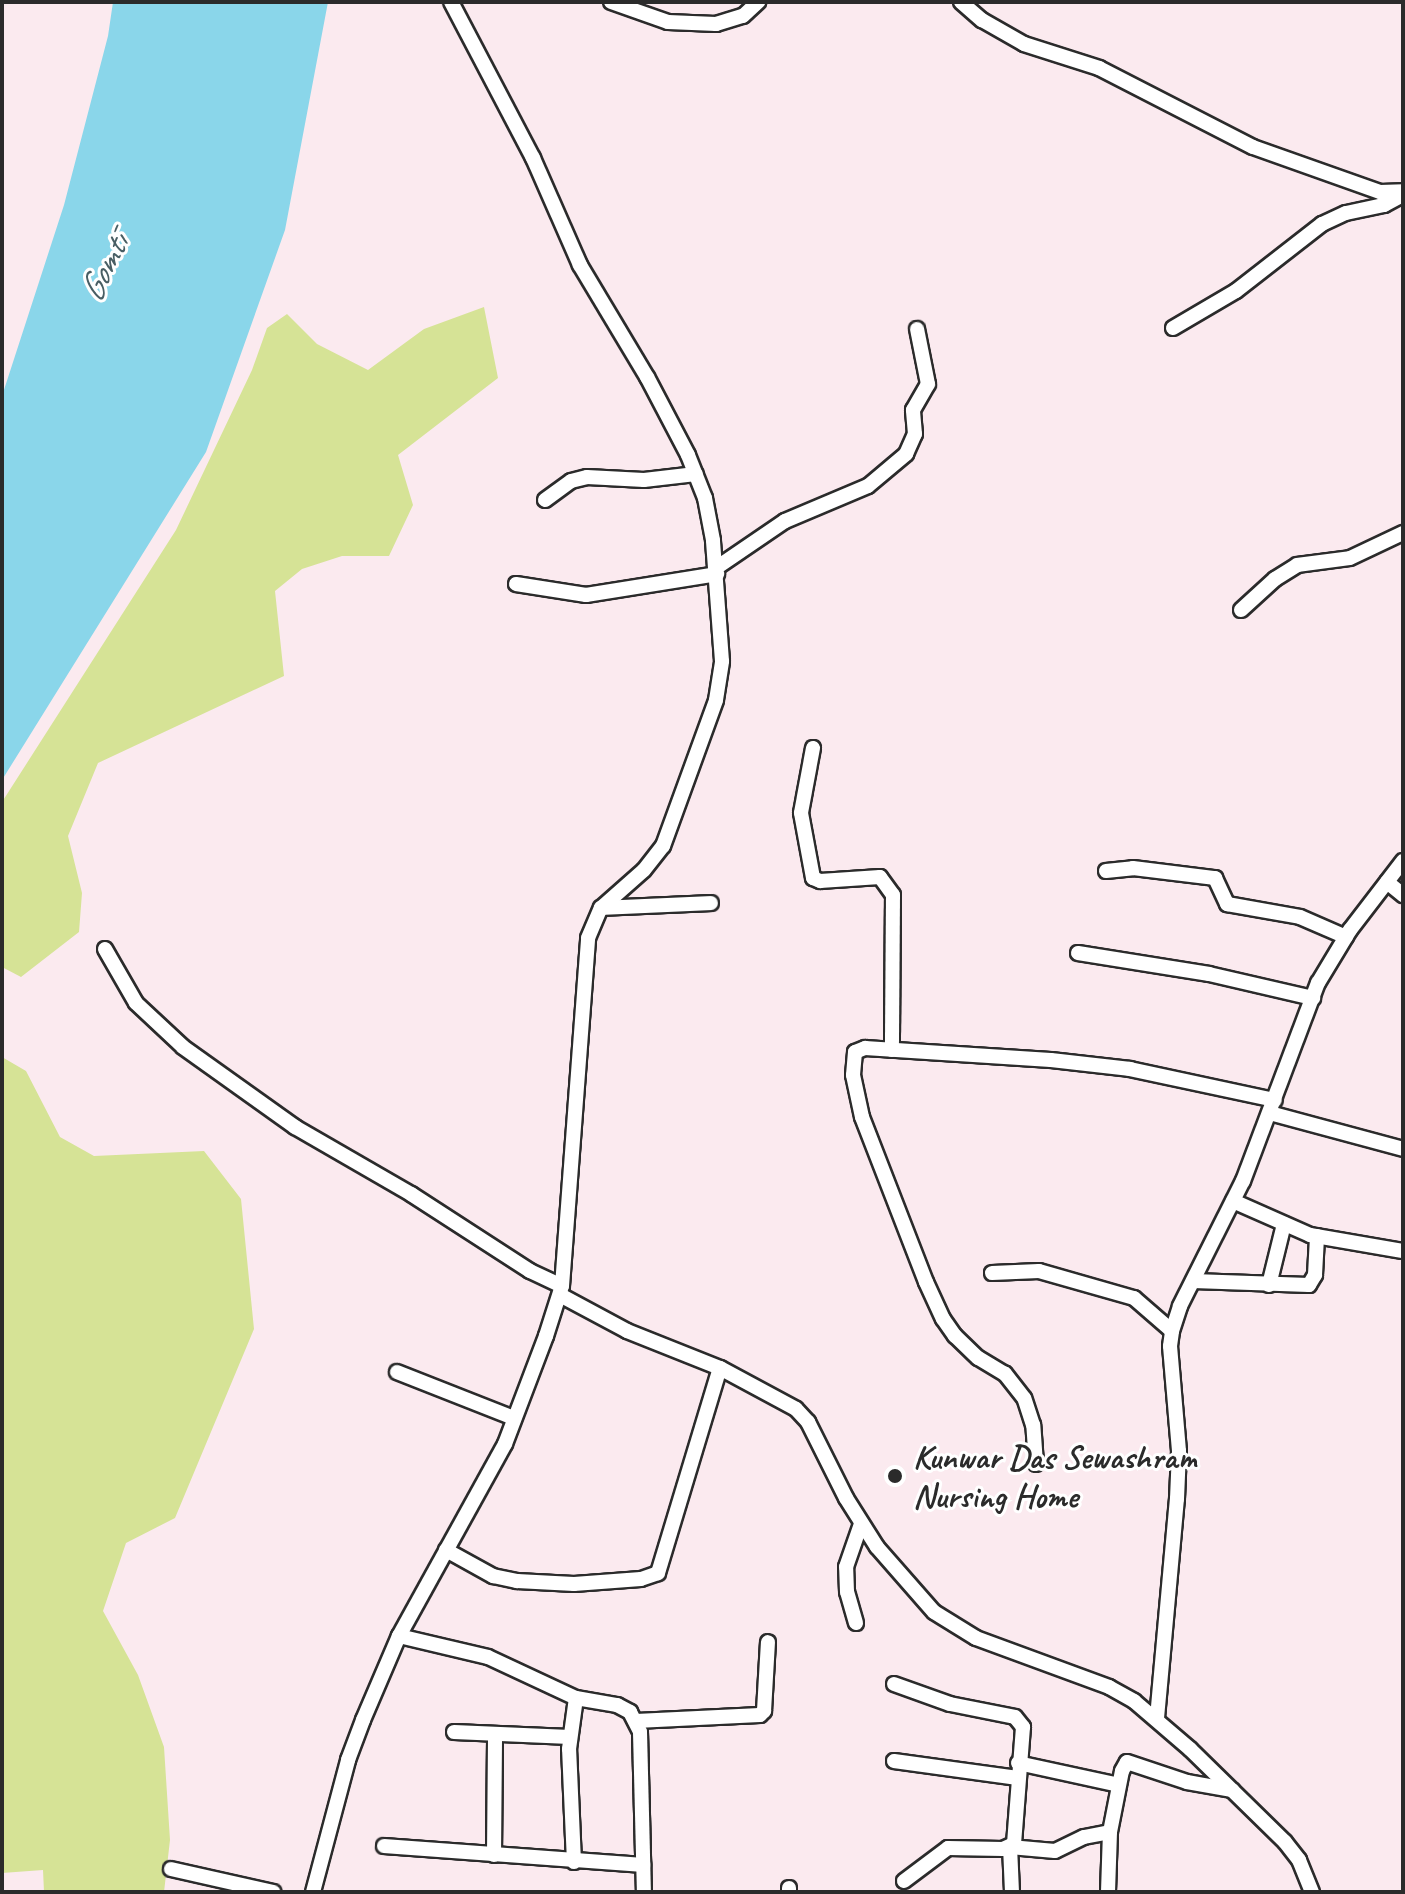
<!DOCTYPE html>
<meta charset="utf-8">
<style>
body{margin:0}
#map{position:relative;width:1405px;height:1894px;overflow:hidden;background:#fbeaef;font-family:Caveat,sans-serif}
div>[style]{position:absolute}
[style*='--x']{left:calc(var(--x)*1px);top:calc(var(--y)*1px);width:calc(var(--w)*1px);rotate:calc(var(--a)*1deg)}
.green>*{inset:0;background:#d6e396}
.water>*{inset:0;background:#8ad6ea}
.roads{filter:drop-shadow(2px 0 #2b2b2b) drop-shadow(-2px 0 #2b2b2b) drop-shadow(0 2px #2b2b2b) drop-shadow(0 -2px #2b2b2b)}
.street>*{height:14px;margin:-7px;padding:0 7px;transform-origin:7px;border-radius:7px;background:#fff}
.dots>*{width:22px;height:22px;translate:-50% -50%;box-sizing:border-box;border:4px solid #fff;border-radius:50%}
span{translate:-50% -50%;white-space:nowrap;text-align:center;line-height:1.15;-webkit-text-stroke:6px #fff;paint-order:stroke}
.poi-label{font-size:34px;color:#2b2b2b;font-weight:700}
.left{translate:0 -50%;text-align:left}
.water-label{font-size:36px;color:#485e64;font-style:italic}
.frame{position:absolute;inset:0;border:4px solid #2b2b2b;pointer-events:none}
</style>
<div id="map">
<div class="green">
<div style="clip-path:polygon(484px 307px,498px 378px,398px 455px,413px 505px,389px 556px,342px 556px,302px 569px,275px 591px,284px 676px,98px 763px,68px 836px,82px 893px,79px 932px,21px 977px,2px 967px,2px 802px,176px 530px,252px 370px,267px 328px,287px 314px,317px 344px,368px 370px,424px 329px)"></div>
<div style="clip-path:polygon(2px 1057px,26px 1071px,60px 1137px,94px 1156px,204px 1151px,241px 1199px,254px 1329px,175px 1518px,126px 1543px,103px 1611px,138px 1675px,164px 1747px,170px 1840px,164px 1892px,44px 1892px,43px 1870px,2px 1873px)"></div>
</div>
<div class="water">
<div style="clip-path:polygon(113px 2px,328px 2px,285px 230px,206px 452px,2px 780px,2px 396px,64px 205px,108px 36px)"></div>
</div>
<div class="roads">
<div class="street">
<div style="--x:611;--y:2;--w:60;--a:19.3"></div>
<div style="--x:668;--y:22;--w:48;--a:2.4"></div>
<div style="--x:716;--y:24;--w:28;--a:-17"></div>
<div style="--x:743;--y:16;--w:21;--a:-43"></div>
<div style="--x:961;--y:2;--w:28;--a:41"></div>
<div style="--x:982;--y:20;--w:48;--a:29.7"></div>
<div style="--x:1024;--y:44;--w:79;--a:17.7"></div>
<div style="--x:1099;--y:68;--w:173;--a:27.2"></div>
<div style="--x:1253;--y:147;--w:135;--a:19.5"></div>
<div style="--x:1380;--y:192;--w:23;--a:-2"></div>
<div style="--x:1173;--y:328;--w:73;--a:-30.4"></div>
<div style="--x:1236;--y:291;--w:109;--a:-37.9"></div>
<div style="--x:1322;--y:224;--w:26;--a:-25"></div>
<div style="--x:1346;--y:213;--w:39;--a:-12"></div>
<div style="--x:1384;--y:205;--w:21;--a:-28"></div>
<div style="--x:545;--y:500;--w:32;--a:-36"></div>
<div style="--x:571;--y:481;--w:16;--a:-14"></div>
<div style="--x:587;--y:477;--w:57;--a:3"></div>
<div style="--x:644;--y:480;--w:52;--a:-6.6"></div>
<div style="--x:716;--y:568;--w:83;--a:-34.3"></div>
<div style="--x:785;--y:521;--w:90;--a:-22.9"></div>
<div style="--x:868;--y:486;--w:50;--a:-40.1"></div>
<div style="--x:906;--y:454;--w:22;--a:-66"></div>
<div style="--x:915;--y:434;--w:24;--a:-95"></div>
<div style="--x:913;--y:410;--w:30;--a:-60"></div>
<div style="--x:928;--y:384;--w:56;--a:-101.3"></div>
<div style="--x:516;--y:584;--w:71;--a:8.9"></div>
<div style="--x:586;--y:595;--w:133;--a:-9.1"></div>
<div style="--x:1241;--y:610;--w:46;--a:-42.4"></div>
<div style="--x:1275;--y:579;--w:26;--a:-32"></div>
<div style="--x:1297;--y:565;--w:53;--a:-7.5"></div>
<div style="--x:1350;--y:558;--w:59;--a:-25.3"></div>
<div style="--x:813;--y:748;--w:66;--a:100.5"></div>
<div style="--x:801;--y:813;--w:66;--a:79.5"></div>
<div style="--x:813;--y:878;--w:8;--a:23"></div>
<div style="--x:820;--y:881;--w:60;--a:-3.8"></div>
<div style="--x:880;--y:877;--w:22;--a:54"></div>
<div style="--x:893;--y:895;--w:155;--a:90.4"></div>
<div style="--x:1106;--y:871;--w:27;--a:-6"></div>
<div style="--x:1133;--y:868;--w:83;--a:7"></div>
<div style="--x:1215;--y:878;--w:29;--a:65"></div>
<div style="--x:1227;--y:904;--w:74;--a:10.1"></div>
<div style="--x:1300;--y:917;--w:50;--a:23.5"></div>
<div style="--x:1387;--y:882;--w:21;--a:39"></div>
<div style="--x:601;--y:908;--w:110;--a:-2.6"></div>
<div style="--x:105;--y:949;--w:62;--a:60.1"></div>
<div style="--x:136;--y:1003;--w:64;--a:43.1"></div>
<div style="--x:183;--y:1047;--w:138;--a:35.5"></div>
<div style="--x:295;--y:1127;--w:134;--a:30"></div>
<div style="--x:411;--y:1194;--w:142;--a:32.9"></div>
<div style="--x:530;--y:1271;--w:35;--a:25"></div>
<div style="--x:1078;--y:953;--w:133;--a:9.1"></div>
<div style="--x:1209;--y:974;--w:107;--a:13"></div>
<div style="--x:1270;--y:1113;--w:138;--a:15.1"></div>
<div style="--x:1233;--y:1201;--w:84;--a:23.8"></div>
<div style="--x:1310;--y:1235;--w:94;--a:9.8"></div>
<div style="--x:992;--y:1273;--w:47;--a:-2.4"></div>
<div style="--x:1039;--y:1271;--w:99;--a:15.9"></div>
<div style="--x:1134;--y:1298;--w:50;--a:41"></div>
<div style="--x:1193;--y:1281;--w:116;--a:2"></div>
<div style="--x:1309;--y:1285;--w:12;--a:-59"></div>
<div style="--x:1315;--y:1275;--w:39;--a:-87"></div>
<div style="--x:1269;--y:1285;--w:63;--a:-76.2"></div>
<div style="--x:560;--y:1295;--w:76;--a:28.2"></div>
<div style="--x:627;--y:1331;--w:100;--a:21.7"></div>
<div style="--x:720;--y:1368;--w:86;--a:28.3"></div>
<div style="--x:796;--y:1409;--w:18;--a:47"></div>
<div style="--x:808;--y:1422;--w:85;--a:63.4"></div>
<div style="--x:846;--y:1498;--w:58;--a:57.7"></div>
<div style="--x:877;--y:1547;--w:86;--a:48.8"></div>
<div style="--x:934;--y:1612;--w:49;--a:31.8"></div>
<div style="--x:976;--y:1638;--w:142;--a:20.2"></div>
<div style="--x:1109;--y:1687;--w:29;--a:29"></div>
<div style="--x:1134;--y:1701;--w:74;--a:40.6"></div>
<div style="--x:1190;--y:1749;--w:133;--a:44.4"></div>
<div style="--x:1285;--y:1842;--w:23;--a:52"></div>
<div style="--x:1299;--y:1860;--w:35;--a:68"></div>
<div style="--x:397;--y:1372;--w:126;--a:21.5"></div>
<div style="--x:1036;--y:1464;--w:39;--a:-94"></div>
<div style="--x:1033;--y:1425;--w:28;--a:-108"></div>
<div style="--x:1024;--y:1398;--w:31;--a:-128"></div>
<div style="--x:1005;--y:1374;--w:31;--a:-149"></div>
<div style="--x:978;--y:1358;--w:32;--a:-136"></div>
<div style="--x:955;--y:1336;--w:21;--a:-125"></div>
<div style="--x:943;--y:1319;--w:41;--a:-114.7"></div>
<div style="--x:926;--y:1282;--w:177;--a:-111.2"></div>
<div style="--x:862;--y:1117;--w:43;--a:-102.1"></div>
<div style="--x:853;--y:1075;--w:23;--a:-85"></div>
<div style="--x:855;--y:1052;--w:11;--a:-22"></div>
<div style="--x:865;--y:1048;--w:186;--a:3.7"></div>
<div style="--x:1051;--y:1060;--w:80;--a:6.5"></div>
<div style="--x:1130;--y:1069;--w:148;--a:12.1"></div>
<div style="--x:446;--y:1550;--w:54;--a:29"></div>
<div style="--x:493;--y:1576;--w:25;--a:12"></div>
<div style="--x:517;--y:1581;--w:57;--a:3"></div>
<div style="--x:574;--y:1584;--w:67;--a:-4.3"></div>
<div style="--x:641;--y:1579;--w:18;--a:-19"></div>
<div style="--x:658;--y:1573;--w:214;--a:-73.2"></div>
<div style="--x:856;--y:1623;--w:32;--a:-106"></div>
<div style="--x:847;--y:1592;--w:25;--a:-92"></div>
<div style="--x:846;--y:1567;--w:46;--a:-70.8"></div>
<div style="--x:399;--y:1636;--w:91;--a:13.3"></div>
<div style="--x:488;--y:1657;--w:97;--a:25"></div>
<div style="--x:576;--y:1698;--w:42;--a:9.7"></div>
<div style="--x:617;--y:1705;--w:15;--a:28"></div>
<div style="--x:630;--y:1712;--w:22;--a:63"></div>
<div style="--x:640;--y:1732;--w:160;--a:88.6"></div>
<div style="--x:894;--y:1684;--w:59;--a:19.7"></div>
<div style="--x:950;--y:1704;--w:66;--a:11.3"></div>
<div style="--x:1015;--y:1717;--w:13;--a:51"></div>
<div style="--x:1023;--y:1727;--w:117;--a:94.4"></div>
<div style="--x:1014;--y:1844;--w:12;--a:156"></div>
<div style="--x:1003;--y:1849;--w:55;--a:-179"></div>
<div style="--x:948;--y:1848;--w:55;--a:143.1"></div>
<div style="--x:1157;--y:1718;--w:220;--a:-84.8"></div>
<div style="--x:1177;--y:1499;--w:48;--a:-87.6"></div>
<div style="--x:1179;--y:1451;--w:105;--a:-94.9"></div>
<div style="--x:1170;--y:1346;--w:15;--a:-82"></div>
<div style="--x:1172;--y:1331;--w:26;--a:-72"></div>
<div style="--x:1180;--y:1306;--w:140;--a:-63.3"></div>
<div style="--x:1243;--y:1181;--w:212;--a:-69.3"></div>
<div style="--x:1318;--y:983;--w:62;--a:-58.9"></div>
<div style="--x:1350;--y:930;--w:87;--a:-52.5"></div>
<div style="--x:636;--y:1721;--w:124;--a:-2.8"></div>
<div style="--x:760;--y:1715;--w:6;--a:-45"></div>
<div style="--x:764;--y:1711;--w:69;--a:-86.7"></div>
<div style="--x:454;--y:1732;--w:116;--a:2.5"></div>
<div style="--x:894;--y:1761;--w:125;--a:7.8"></div>
<div style="--x:1018;--y:1763;--w:103;--a:12.3"></div>
<div style="--x:384;--y:1846;--w:260;--a:4.2"></div>
<div style="--x:494;--y:1855;--w:121;--a:-89.5"></div>
<div style="--x:574;--y:1862;--w:113;--a:-92.5"></div>
<div style="--x:569;--y:1749;--w:51;--a:-82.2"></div>
<div style="--x:171;--y:1869;--w:105;--a:12.7"></div>
<div style="--x:313;--y:1892;--w:137;--a:-75.1"></div>
<div style="--x:348;--y:1760;--w:43;--a:-69.4"></div>
<div style="--x:363;--y:1720;--w:91;--a:-66.8"></div>
<div style="--x:399;--y:1636;--w:219;--a:-61.1"></div>
<div style="--x:505;--y:1444;--w:116;--a:-69.2"></div>
<div style="--x:546;--y:1336;--w:52;--a:-72.3"></div>
<div style="--x:562;--y:1286;--w:349;--a:-85.7"></div>
<div style="--x:588;--y:938;--w:33;--a:-67"></div>
<div style="--x:601;--y:908;--w:57;--a:-41.5"></div>
<div style="--x:644;--y:870;--w:31;--a:-52"></div>
<div style="--x:663;--y:846;--w:155;--a:-70"></div>
<div style="--x:716;--y:700;--w:39;--a:-81"></div>
<div style="--x:722;--y:661;--w:121;--a:-94.3"></div>
<div style="--x:713;--y:540;--w:43;--a:-100.8"></div>
<div style="--x:705;--y:498;--w:46;--a:-111.6"></div>
<div style="--x:688;--y:455;--w:88;--a:-117.7"></div>
<div style="--x:647;--y:377;--w:131;--a:-120.9"></div>
<div style="--x:580;--y:265;--w:117;--a:-113.7"></div>
<div style="--x:533;--y:158;--w:176;--a:-117.7"></div>
<div style="--x:789;--y:1892;--w:4;--a:-90"></div>
<div style="--x:1012;--y:1892;--w:45;--a:-92.5"></div>
<div style="--x:1010;--y:1847;--w:45;--a:5.1"></div>
<div style="--x:1055;--y:1851;--w:32;--a:-26"></div>
<div style="--x:1084;--y:1837;--w:26;--a:-11"></div>
<div style="--x:1108;--y:1892;--w:60;--a:-88.1"></div>
<div style="--x:1110;--y:1832;--w:62;--a:-78.9"></div>
<div style="--x:1122;--y:1771;--w:10;--a:-61"></div>
<div style="--x:1127;--y:1762;--w:63;--a:18.4"></div>
<div style="--x:1187;--y:1782;--w:46;--a:10.1"></div>
</div>
</div>
<div class="dots">
<div style="left:895px;top:1476px;background:#2b2b2b"></div>
</div>
<div class="poi-label">
<span class="left" style="left:913px;top:1476px">Kunwar Das Sewashram<br>Nursing Home</span>
</div>
<div class="water-label">
<span style="left:104px;top:268px;rotate:-64deg">Gomtī</span>
</div>
<div class="frame"></div>
</div>
